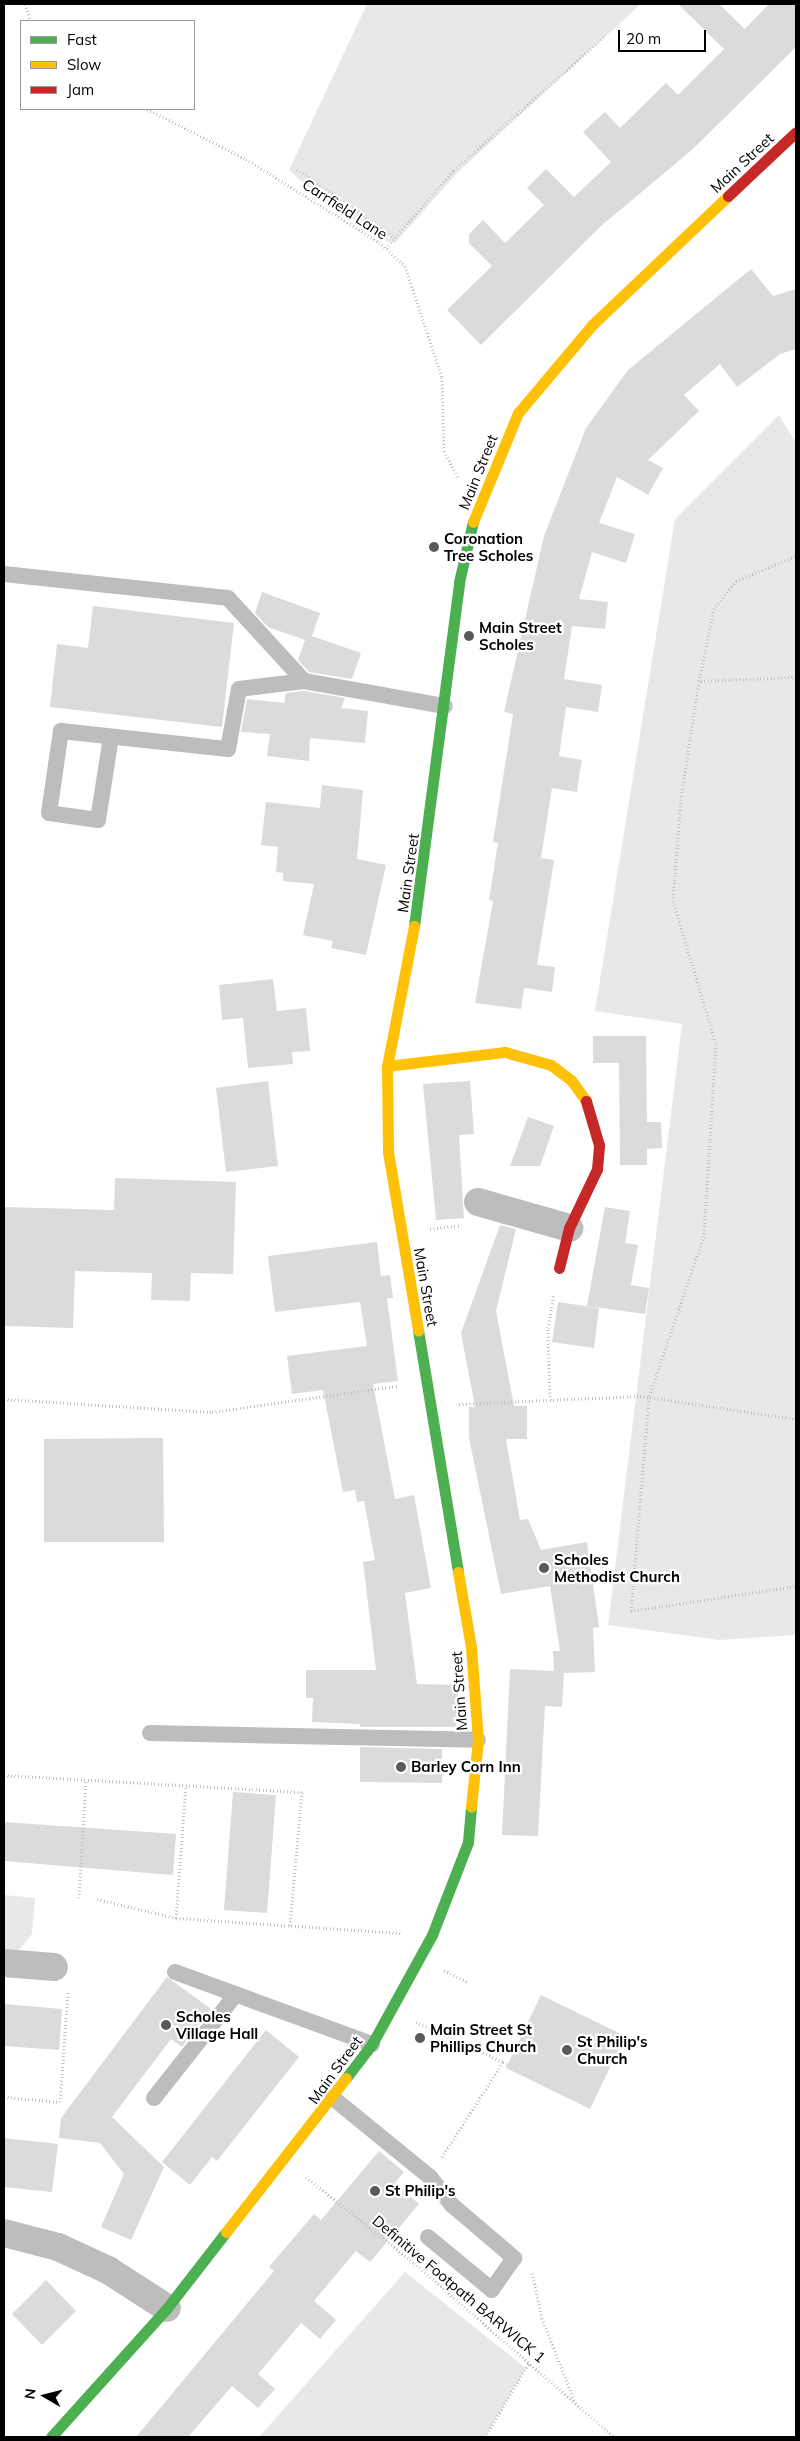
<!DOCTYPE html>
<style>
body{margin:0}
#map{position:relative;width:800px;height:2441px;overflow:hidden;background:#fff;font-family:Mulish,sans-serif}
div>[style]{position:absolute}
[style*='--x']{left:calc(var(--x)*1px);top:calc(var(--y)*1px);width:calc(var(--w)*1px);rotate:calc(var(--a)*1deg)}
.green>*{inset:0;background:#e8e8e8}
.building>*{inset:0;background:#dbdbdb}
.path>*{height:3px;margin-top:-1.5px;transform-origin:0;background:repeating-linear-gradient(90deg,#c2c2c2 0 1px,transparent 0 3.5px)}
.lane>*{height:16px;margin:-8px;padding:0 8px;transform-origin:8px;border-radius:8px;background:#bdbdbd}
.street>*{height:28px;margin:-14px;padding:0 14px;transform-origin:14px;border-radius:14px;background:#bdbdbd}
.fast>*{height:11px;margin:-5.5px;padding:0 5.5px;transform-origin:5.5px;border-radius:5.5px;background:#4caf50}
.slow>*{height:11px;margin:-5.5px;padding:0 5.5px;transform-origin:5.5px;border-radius:5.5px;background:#ffc107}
.jam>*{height:11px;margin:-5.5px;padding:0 5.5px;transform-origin:5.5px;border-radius:5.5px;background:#c62828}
.dots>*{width:14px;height:14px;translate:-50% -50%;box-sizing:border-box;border:2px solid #fff;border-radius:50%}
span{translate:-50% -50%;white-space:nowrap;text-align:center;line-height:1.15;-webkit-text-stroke:4.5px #fff;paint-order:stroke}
.street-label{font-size:15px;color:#000}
.poi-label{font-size:15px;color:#000;font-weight:700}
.left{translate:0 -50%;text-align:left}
.frame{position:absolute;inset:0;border:5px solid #000;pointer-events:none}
.legend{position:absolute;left:20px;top:20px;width:175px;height:90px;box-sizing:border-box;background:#fff;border:1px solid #999;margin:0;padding:6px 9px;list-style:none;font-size:15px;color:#000}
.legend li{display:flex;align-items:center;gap:10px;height:25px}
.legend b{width:25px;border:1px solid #999}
.north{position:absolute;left:20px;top:2371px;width:50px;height:50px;-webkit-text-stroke:4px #fff;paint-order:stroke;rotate:278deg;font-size:14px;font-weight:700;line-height:20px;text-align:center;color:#000}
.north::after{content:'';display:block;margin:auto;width:18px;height:22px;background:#000;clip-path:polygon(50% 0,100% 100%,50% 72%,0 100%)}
.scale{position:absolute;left:618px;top:30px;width:88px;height:22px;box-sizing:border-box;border:2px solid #000;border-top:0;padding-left:6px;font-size:15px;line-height:18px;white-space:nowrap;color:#000;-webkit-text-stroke:4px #fff;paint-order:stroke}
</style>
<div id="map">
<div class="green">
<div style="clip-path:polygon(367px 4px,641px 4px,457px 173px,395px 243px,385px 241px,318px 196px,289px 170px)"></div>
<div style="clip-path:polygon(779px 415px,796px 443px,796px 1635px,720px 1640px,608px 1625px,682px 1024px,595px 1011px,675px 519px)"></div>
<div style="clip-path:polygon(4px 1895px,35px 1898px,32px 1934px,19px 1950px,4px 1950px)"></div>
<div style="clip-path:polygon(405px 2272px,526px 2368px,485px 2437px,259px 2437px)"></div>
</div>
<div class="building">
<div style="clip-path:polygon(678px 4px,719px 4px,745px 29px,769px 4px,796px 4px,796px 47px,693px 149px,601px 226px,481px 345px,447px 310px,492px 266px,469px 243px,469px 234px,483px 220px,505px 243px,544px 205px,527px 188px,546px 169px,574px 197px,611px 162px,583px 132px,605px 112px,620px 128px,666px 83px,678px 95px,724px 49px)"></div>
<div style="clip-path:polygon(751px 269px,773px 296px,796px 289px,796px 349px,780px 354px,737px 387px,720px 364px,684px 395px,699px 411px,648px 460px,663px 468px,648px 495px,617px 477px,599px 523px,635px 534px,626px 563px,592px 552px,579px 599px,608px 602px,605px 629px,572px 626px,564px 679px,602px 685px,598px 712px,566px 707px,559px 756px,582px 760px,579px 777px,577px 792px,552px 788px,541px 858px,554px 860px,537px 965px,555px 967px,552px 992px,524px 988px,521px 1009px,475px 1003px,493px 901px,489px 900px,498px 843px,493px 842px,513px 714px,504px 712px,544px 536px,586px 428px,628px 370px)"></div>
<div style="clip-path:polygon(262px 592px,320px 613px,312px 636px,361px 653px,352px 679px,309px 672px,298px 660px,305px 640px,268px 627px,255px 613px)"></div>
<div style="clip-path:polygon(93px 606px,234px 623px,222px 727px,50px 707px,57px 644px,88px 648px)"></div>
<div style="clip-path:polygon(304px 691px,345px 698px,341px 708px,368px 711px,365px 743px,310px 738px,309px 761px,267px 756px,270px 734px,241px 732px,247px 699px,284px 703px,286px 693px)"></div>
<div style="clip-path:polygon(322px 785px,363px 790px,357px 859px,386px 865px,366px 955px,331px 948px,333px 941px,303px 935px,314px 884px,283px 881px,283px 873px,276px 872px,278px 847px,261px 845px,266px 802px,320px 808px)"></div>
<div style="clip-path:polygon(273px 979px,277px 1011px,306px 1008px,310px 1051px,292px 1052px,293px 1064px,248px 1068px,243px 1018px,222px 1020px,219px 985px)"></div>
<div style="clip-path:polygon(593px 1036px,646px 1036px,647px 1122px,661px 1122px,662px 1148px,647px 1149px,647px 1165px,620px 1165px,619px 1063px,593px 1063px)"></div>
<div style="clip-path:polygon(268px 1081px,278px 1166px,226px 1172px,216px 1088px)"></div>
<div style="clip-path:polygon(470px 1081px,474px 1134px,459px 1135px,464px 1218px,436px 1220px,423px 1084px)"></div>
<div style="clip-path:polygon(528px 1117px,554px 1126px,540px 1166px,510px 1166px)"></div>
<div style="clip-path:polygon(115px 1178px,236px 1182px,233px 1274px,191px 1273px,190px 1301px,151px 1300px,152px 1273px,75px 1271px,73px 1328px,4px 1326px,4px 1207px,114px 1210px)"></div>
<div style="clip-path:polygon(605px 1207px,630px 1211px,625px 1243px,638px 1245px,631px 1285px,649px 1288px,645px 1314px,587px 1306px)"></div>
<div style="clip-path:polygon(500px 1225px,516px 1229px,496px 1311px,514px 1406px,527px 1406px,527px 1439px,506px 1439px,520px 1520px,528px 1519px,541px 1550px,587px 1542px,599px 1627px,593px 1628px,595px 1672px,564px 1673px,562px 1707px,545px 1706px,538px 1836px,502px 1835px,510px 1669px,554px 1671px,553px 1651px,560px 1651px,550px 1586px,501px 1594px,469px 1438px,469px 1407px,475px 1407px,461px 1333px)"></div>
<div style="clip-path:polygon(377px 1242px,381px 1276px,390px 1275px,393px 1298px,387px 1298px,398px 1381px,373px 1384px,395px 1499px,414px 1495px,431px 1588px,405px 1593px,417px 1684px,458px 1685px,456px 1727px,360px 1727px,360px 1724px,312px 1722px,313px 1698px,306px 1698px,306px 1670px,376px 1670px,363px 1562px,375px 1560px,364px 1501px,357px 1502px,355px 1490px,343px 1492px,323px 1390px,292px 1394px,287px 1356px,367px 1346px,360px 1302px,275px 1312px,268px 1256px)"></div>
<div style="clip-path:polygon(558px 1302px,599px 1308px,594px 1348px,552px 1342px)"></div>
<div style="clip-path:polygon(163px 1438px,164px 1542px,44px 1542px,44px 1439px)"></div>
<div style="clip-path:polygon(360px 1747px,442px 1749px,442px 1783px,360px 1782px)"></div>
<div style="clip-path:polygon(233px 1792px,276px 1795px,267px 1913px,224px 1910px)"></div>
<div style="clip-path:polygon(4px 1822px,176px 1834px,173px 1875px,4px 1861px)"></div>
<div style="clip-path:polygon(167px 1977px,211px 2009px,182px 2047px,171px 2039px,112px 2117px,164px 2167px,131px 2240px,101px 2227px,124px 2174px,100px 2143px,59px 2138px,61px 2118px)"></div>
<div style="clip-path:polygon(541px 1995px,625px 2036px,590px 2109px,506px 2068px)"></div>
<div style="clip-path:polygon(4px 2004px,62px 2009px,59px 2050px,4px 2046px)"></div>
<div style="clip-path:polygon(266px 2030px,299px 2057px,217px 2161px,212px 2157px,190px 2185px,162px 2162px)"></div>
<div style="clip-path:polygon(4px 2138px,58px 2144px,52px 2192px,4px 2187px)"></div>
<div style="clip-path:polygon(379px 2151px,404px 2172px,395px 2183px,419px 2204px,370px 2262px,356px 2251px,314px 2301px,336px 2320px,320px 2339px,301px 2323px,258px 2374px,275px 2389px,258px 2408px,232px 2386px,188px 2437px,136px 2437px,274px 2271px,269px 2267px,314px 2214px,321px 2220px)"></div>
<div style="clip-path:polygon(46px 2280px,76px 2311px,42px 2345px,12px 2314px)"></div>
</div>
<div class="path">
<div style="--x:25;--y:4;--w:18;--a:71"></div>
<div style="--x:147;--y:109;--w:111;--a:26.8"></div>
<div style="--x:246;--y:159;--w:157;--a:32"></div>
<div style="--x:379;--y:242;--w:35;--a:43"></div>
<div style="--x:405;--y:266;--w:117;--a:71.6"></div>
<div style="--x:442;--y:377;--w:74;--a:88.5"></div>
<div style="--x:444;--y:451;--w:30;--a:62"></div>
<div style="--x:297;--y:169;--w:120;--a:35.1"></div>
<div style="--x:386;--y:248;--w:103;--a:-48.9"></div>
<div style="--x:454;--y:170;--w:203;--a:-41.6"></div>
<div style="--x:796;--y:677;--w:97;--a:177.6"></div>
<div style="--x:699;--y:681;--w:119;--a:98.7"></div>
<div style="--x:681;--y:799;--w:102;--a:94.5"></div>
<div style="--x:673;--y:901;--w:149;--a:73.3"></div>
<div style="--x:716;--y:1044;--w:192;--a:93.6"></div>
<div style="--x:704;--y:1236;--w:170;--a:108.9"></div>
<div style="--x:649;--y:1397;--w:215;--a:94.8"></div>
<div style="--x:631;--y:1611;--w:167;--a:-8.6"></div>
<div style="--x:699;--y:681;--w:74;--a:-78.2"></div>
<div style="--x:714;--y:609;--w:36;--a:-52"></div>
<div style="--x:736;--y:581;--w:65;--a:-22.6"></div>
<div style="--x:430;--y:1229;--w:31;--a:-7"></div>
<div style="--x:4;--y:1399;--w:208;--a:3.6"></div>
<div style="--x:212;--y:1412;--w:188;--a:-8"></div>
<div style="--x:550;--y:1400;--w:72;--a:-91.6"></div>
<div style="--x:548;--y:1328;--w:35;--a:-80"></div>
<div style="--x:459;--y:1404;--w:181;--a:-2.5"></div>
<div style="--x:640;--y:1396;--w:158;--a:8.4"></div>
<div style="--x:4;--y:1775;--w:298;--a:3.3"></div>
<div style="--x:302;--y:1792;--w:134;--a:95.2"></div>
<div style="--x:79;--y:1898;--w:118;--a:-86.6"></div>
<div style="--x:97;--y:1899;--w:81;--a:13.5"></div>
<div style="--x:176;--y:1918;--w:225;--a:3.8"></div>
<div style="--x:176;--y:1918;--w:133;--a:-85.7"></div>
<div style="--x:444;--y:1970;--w:27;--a:27"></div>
<div style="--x:416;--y:2022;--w:96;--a:24.7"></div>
<div style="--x:503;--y:2062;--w:113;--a:122.7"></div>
<div style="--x:503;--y:2062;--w:5;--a:22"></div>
<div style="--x:4;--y:2097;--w:56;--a:5.1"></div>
<div style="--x:60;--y:2102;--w:110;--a:-85.8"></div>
<div style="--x:306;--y:2177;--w:138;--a:38.5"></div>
<div style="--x:414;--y:2263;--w:265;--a:41"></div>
<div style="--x:532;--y:2273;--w:46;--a:77.5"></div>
<div style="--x:542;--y:2318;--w:90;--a:68.6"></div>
<div style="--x:485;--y:2437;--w:86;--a:-59.3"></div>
</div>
<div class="lane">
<div style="--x:4;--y:574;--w:225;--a:6.1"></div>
<div style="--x:228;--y:598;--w:113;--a:47.5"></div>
<div style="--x:304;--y:681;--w:143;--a:10.1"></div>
<div style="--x:111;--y:737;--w:84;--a:98.9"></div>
<div style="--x:98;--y:820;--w:49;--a:-171.9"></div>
<div style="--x:49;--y:813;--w:83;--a:-81.7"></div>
<div style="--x:61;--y:731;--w:168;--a:6.2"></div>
<div style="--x:228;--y:749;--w:61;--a:-79.6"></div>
<div style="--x:239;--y:689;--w:65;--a:-7"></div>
<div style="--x:150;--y:1733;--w:328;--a:1.2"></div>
<div style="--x:175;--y:1972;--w:210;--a:20.1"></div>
<div style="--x:154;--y:2098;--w:132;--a:-51.7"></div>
<div style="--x:333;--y:2098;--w:125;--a:39.2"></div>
<div style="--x:430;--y:2177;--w:36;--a:52"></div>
<div style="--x:452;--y:2205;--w:82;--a:40.5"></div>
<div style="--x:514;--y:2258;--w:39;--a:125"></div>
<div style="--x:492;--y:2290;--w:83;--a:-140.4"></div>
</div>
<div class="street">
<div style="--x:478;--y:1202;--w:95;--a:15.9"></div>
<div style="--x:4;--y:1963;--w:50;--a:4.6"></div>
<div style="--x:4;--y:2233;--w:56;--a:14.5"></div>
<div style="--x:58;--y:2247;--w:55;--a:24.7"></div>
<div style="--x:108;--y:2270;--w:70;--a:32.8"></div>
</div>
<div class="fast">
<div style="--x:414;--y:926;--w:347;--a:-82.5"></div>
<div style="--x:459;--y:582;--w:62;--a:-76.9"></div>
<div style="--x:418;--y:1330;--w:245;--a:80.6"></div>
<div style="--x:346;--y:2078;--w:43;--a:-52.6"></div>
<div style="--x:372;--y:2044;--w:124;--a:-61.2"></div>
<div style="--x:432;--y:1935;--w:100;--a:-68.8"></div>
<div style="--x:468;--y:1842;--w:35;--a:-85"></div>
<div style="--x:51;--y:2437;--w:173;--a:-48"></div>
<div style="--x:167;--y:2308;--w:96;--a:-52.2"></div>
</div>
<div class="slow">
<div style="--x:473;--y:522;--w:118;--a:-67.6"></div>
<div style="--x:518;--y:413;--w:115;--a:-49.9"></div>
<div style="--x:592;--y:325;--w:187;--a:-43.5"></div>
<div style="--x:414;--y:926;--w:143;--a:100.9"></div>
<div style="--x:387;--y:1066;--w:86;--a:89.3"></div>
<div style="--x:388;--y:1152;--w:181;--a:80.4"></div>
<div style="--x:387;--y:1066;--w:119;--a:-6.8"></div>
<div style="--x:505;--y:1052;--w:48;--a:15.8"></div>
<div style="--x:551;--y:1065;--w:25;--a:37"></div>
<div style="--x:571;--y:1080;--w:26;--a:54"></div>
<div style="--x:458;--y:1572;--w:76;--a:80.2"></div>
<div style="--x:471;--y:1647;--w:93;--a:85.7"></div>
<div style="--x:478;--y:1740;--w:67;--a:96"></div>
<div style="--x:226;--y:2232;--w:195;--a:-52.1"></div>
</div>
<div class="jam">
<div style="--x:728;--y:196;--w:93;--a:-43.3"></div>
<div style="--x:559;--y:1268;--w:41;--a:-76"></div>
<div style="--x:569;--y:1228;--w:65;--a:-64.6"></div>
<div style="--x:597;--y:1169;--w:24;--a:-85"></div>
<div style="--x:599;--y:1145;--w:46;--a:-106.5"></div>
</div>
<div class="dots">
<div style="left:434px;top:547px;background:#595959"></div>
<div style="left:469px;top:636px;background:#595959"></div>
<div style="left:544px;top:1568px;background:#595959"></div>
<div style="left:401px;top:1767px;background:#595959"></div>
<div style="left:166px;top:2025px;background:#595959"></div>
<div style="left:420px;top:2038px;background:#595959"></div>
<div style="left:567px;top:2050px;background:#595959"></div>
<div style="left:375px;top:2191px;background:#595959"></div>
</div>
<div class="street-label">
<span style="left:742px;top:163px;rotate:-43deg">Main Street</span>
<span style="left:345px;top:209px;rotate:33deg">Carrfield Lane</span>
<span style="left:478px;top:472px;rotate:-68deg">Main Street</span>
<span style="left:408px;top:873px;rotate:-82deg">Main Street</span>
<span style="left:426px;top:1287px;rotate:80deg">Main Street</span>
<span style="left:459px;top:1691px;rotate:-94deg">Main Street</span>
<span style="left:335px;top:2070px;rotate:-54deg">Main Street</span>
<span style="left:459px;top:2289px;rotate:40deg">Definitive Footpath BARWICK 1</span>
</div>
<div class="poi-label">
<span class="left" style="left:444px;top:547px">Coronation<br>Tree Scholes</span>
<span class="left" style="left:479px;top:636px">Main Street<br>Scholes</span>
<span class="left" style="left:554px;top:1568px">Scholes<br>Methodist Church</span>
<span class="left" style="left:411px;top:1767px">Barley Corn Inn</span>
<span class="left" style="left:176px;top:2025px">Scholes<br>Village Hall</span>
<span class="left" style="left:430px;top:2038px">Main Street St<br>Phillips Church</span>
<span class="left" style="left:577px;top:2050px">St Philip's<br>Church</span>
<span class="left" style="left:385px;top:2191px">St Philip's</span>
</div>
<div class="frame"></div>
<ul class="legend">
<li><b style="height:6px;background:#4caf50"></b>Fast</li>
<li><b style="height:6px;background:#ffc107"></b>Slow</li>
<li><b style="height:6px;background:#c62828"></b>Jam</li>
</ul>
<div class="north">N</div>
<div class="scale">20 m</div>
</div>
